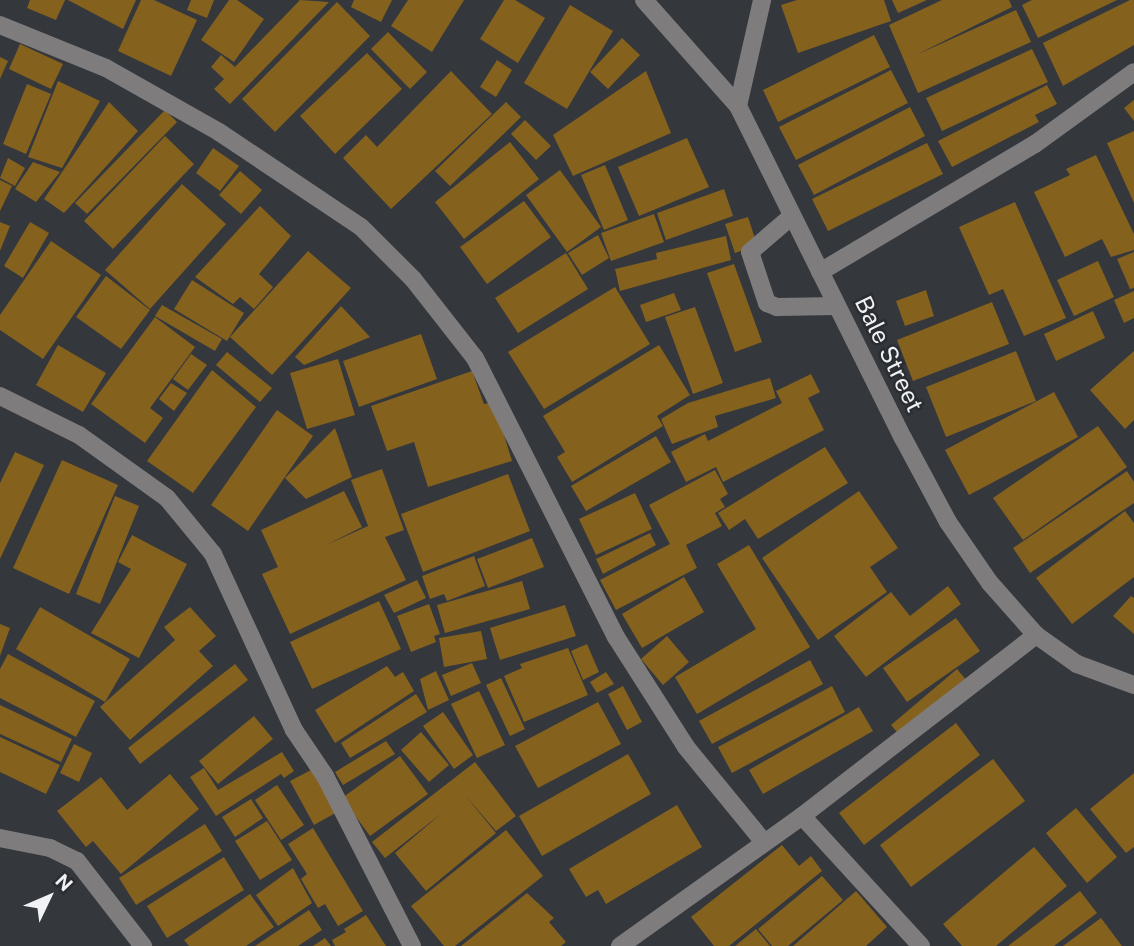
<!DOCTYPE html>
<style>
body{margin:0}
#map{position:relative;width:1134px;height:946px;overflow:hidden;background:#34373c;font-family:"Public Sans",sans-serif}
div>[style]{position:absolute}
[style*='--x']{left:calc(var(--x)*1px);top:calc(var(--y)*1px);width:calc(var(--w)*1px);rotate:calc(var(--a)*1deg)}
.building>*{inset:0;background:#85611e}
.minor>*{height:18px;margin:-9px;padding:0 9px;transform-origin:9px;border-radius:9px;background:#7f7c7d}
span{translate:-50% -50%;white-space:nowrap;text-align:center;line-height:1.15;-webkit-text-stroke:5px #2a2d32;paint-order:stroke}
.street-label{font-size:24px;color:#f0f2f5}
.north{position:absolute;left:14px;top:862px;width:70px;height:70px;-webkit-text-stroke:5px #2a2d32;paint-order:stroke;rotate:46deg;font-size:19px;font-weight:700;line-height:28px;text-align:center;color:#f0f2f5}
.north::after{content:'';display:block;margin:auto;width:24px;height:32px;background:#f0f2f5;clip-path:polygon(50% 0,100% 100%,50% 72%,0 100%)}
</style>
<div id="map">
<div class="building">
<div style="clip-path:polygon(30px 0,65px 0,56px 20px,27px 8px)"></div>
<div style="clip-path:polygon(68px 0,136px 0,123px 29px)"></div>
<div style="clip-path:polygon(141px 0,154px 0,197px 20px,171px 76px,118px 51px)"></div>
<div style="clip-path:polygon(191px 0,214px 0,207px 18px,187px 10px)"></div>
<div style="clip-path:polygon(229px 0,237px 0,264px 19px,234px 62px,201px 40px)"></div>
<div style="clip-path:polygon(300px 0,329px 2px,230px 104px,214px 89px,224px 79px,211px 67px,221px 55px,235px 67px)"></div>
<div style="clip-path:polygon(354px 0,392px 0,381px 22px,351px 7px)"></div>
<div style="clip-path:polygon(408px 0,464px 0,432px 52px,391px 26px)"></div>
<div style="clip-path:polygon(504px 0,515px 0,545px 18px,518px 63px,480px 39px)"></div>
<div style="clip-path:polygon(797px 0,884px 0,891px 21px,798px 53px,781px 5px)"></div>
<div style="clip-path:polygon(892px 0,927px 0,898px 13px)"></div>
<div style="clip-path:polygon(942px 0,1009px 0,1012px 7px,916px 55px,1016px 10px,1031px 42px,918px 93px,889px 25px)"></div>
<div style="clip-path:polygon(1032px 0,1117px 0,1038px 38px,1022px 5px)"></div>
<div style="clip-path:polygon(1130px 0,1134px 0,1134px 45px,1063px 86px,1043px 43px)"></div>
<div style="clip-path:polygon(337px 2px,370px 36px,275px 132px,242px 99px)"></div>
<div style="clip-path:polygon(570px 5px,613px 31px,567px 109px,524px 83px)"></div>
<div style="clip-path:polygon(388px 32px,427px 72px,410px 89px,371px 49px)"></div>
<div style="clip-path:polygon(874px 35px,890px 67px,778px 122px,763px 90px)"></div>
<div style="clip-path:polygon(622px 38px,640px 55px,608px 89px,590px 72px)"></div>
<div style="clip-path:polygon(20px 44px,63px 64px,51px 89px,9px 69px)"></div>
<div style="clip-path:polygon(1032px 49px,1048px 82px,942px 131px,926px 98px)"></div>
<div style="clip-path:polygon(367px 53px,402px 89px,335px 154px,300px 116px)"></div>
<div style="clip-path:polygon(0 57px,8px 61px,0 79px)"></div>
<div style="clip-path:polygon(497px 60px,512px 70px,496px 97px,480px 87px)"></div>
<div style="clip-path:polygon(891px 70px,908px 103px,796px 160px,779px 127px)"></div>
<div style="clip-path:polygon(451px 71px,492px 114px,391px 209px,343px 158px,366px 135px,377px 147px)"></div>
<div style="clip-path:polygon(646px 71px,671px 133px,573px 176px,553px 135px)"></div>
<div style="clip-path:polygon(58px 81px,100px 101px,62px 168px,28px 157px)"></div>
<div style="clip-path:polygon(27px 84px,51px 94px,26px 154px,3px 144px)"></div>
<div style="clip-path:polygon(1047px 85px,1057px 104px,1035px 115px,1039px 122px,952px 167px,938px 141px)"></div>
<div style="clip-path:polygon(1134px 100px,1134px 121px,1124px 108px)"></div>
<div style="clip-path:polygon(109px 102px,138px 131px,64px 213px,44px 199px)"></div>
<div style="clip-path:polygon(506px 102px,521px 117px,450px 186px,435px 171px)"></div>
<div style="clip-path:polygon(910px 107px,925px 136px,814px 195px,798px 165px)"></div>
<div style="clip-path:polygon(165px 110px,177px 122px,87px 214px,75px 203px)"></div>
<div style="clip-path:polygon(525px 120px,551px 146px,536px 160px,511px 134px)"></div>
<div style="clip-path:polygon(1134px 131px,1134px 203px,1107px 143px)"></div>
<div style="clip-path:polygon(165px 136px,194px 164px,113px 249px,84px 221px)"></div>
<div style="clip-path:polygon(687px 138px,709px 187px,639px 216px,618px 167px)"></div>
<div style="clip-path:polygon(510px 142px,539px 179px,464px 239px,435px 202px)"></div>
<div style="clip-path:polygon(927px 143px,943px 174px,828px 231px,812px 199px)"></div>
<div style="clip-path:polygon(213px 148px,239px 166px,220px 191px,196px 173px)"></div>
<div style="clip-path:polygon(1096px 155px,1134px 234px,1134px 250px,1111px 257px,1102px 239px,1065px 257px,1034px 192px,1070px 175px,1066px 169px)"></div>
<div style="clip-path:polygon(8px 158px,25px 168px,15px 186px,0 178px)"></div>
<div style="clip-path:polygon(33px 162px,60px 172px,36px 202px,15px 189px)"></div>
<div style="clip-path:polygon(605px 165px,628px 220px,604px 230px,581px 175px)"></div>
<div style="clip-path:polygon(560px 170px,601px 227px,567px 252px,526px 195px)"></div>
<div style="clip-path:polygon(240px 171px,262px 190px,241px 214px,219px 195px)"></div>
<div style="clip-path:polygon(0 180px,12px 186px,0 211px)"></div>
<div style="clip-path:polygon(182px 184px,226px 224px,150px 309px,105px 270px)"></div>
<div style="clip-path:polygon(724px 189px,733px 216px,666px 240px,657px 213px)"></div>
<div style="clip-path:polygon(524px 201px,551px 237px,487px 284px,460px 247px)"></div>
<div style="clip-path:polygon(1015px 202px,1066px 318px,1024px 336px,1003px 289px,989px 295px,959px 227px)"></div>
<div style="clip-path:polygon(260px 206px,291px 236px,259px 274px,273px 287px,254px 309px,240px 297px,233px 304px,195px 277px)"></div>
<div style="clip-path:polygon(654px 214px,664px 242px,611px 261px,601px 233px)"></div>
<div style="clip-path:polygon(748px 217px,757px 245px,735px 253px,725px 224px)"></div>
<div style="clip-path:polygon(0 222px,10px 226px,0 251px)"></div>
<div style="clip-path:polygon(30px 222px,49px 233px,23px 278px,4px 266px)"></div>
<div style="clip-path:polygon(598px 235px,609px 258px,582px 275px,568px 253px)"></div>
<div style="clip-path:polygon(726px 236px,731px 260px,620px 291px,615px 269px,657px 259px,656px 253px)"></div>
<div style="clip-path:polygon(51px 241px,101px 275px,43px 359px,0 330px,0 315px)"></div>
<div style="clip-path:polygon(308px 251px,351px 288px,272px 375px,230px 337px)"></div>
<div style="clip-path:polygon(1134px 252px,1134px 288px,1130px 289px,1117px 259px)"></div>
<div style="clip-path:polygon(566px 253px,588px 289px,518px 333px,495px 298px)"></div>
<div style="clip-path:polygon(1098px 261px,1114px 297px,1074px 316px,1057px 280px)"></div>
<div style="clip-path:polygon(734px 264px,762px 342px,735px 352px,707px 273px)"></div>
<div style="clip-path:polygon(106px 276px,150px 310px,121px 349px,76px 317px)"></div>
<div style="clip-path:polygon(192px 280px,244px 313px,227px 341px,174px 309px)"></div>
<div style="clip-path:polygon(615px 287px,650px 344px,544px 409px,508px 352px)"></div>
<div style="clip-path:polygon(926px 290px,934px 316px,905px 326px,896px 301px)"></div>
<div style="clip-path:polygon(1134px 291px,1134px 318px,1124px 323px,1114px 300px)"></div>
<div style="clip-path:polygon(674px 293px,681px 310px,646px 322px,640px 305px)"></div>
<div style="clip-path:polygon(992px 302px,1009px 344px,913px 381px,897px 340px)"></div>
<div style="clip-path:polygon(162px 305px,222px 339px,215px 351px,155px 316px)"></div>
<div style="clip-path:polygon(341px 306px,370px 337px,304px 365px,295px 357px)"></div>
<div style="clip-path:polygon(695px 307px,723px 383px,693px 394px,665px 317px)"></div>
<div style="clip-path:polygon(1093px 311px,1105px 338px,1056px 361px,1044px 334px)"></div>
<div style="clip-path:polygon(155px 317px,195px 347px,150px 408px,163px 418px,145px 443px,91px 404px)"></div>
<div style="clip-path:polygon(421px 334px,437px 379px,359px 407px,343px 361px)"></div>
<div style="clip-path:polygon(58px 345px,106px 373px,83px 412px,36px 385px)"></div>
<div style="clip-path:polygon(659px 345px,690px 395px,657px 416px,663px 426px,572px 482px,557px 457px,565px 452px,543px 416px)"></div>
<div style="clip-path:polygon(1016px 351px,1036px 401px,946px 437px,926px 387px)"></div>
<div style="clip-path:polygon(1134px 351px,1134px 420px,1125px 429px,1090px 390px)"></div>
<div style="clip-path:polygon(227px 352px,272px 388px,260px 402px,216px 365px)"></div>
<div style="clip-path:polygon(191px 354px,207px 365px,188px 390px,173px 379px)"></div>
<div style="clip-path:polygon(338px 359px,355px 415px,307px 429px,290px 373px)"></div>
<div style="clip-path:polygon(212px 370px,256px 407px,193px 493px,147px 461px)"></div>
<div style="clip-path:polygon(472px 371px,484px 404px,494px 402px,512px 461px,428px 487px,414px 442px,387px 451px,371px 406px)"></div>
<div style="clip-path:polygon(811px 374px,820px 392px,808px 398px,824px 430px,723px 482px,716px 467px,686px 482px,671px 452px,705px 434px,708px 441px,782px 403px,776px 391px)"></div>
<div style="clip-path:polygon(770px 378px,776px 398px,715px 416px,718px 427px,672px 444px,661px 419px,688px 403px)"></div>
<div style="clip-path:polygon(171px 383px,187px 393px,174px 411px,159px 399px)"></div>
<div style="clip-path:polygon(1054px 392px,1078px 437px,969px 495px,945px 450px)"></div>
<div style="clip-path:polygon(277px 410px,313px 436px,248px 531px,211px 505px)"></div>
<div style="clip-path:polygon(1098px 426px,1127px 467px,1023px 540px,993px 498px)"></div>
<div style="clip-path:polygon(335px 428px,352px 477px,306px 499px,285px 478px)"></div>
<div style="clip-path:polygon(656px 436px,671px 462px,586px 511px,571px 486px)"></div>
<div style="clip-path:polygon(825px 447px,848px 483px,758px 539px,745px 519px,729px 530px,718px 513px)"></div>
<div style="clip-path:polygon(15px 452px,44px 465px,0 559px,0 483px)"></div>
<div style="clip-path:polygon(62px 460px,118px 485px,69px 594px,13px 568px)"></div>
<div style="clip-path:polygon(382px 469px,404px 530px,385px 537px,406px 580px,290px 634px,262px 574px,278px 567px,261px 530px,344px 491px,362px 527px,326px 545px,368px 526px,351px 480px)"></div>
<div style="clip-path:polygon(715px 470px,728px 494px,720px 499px,725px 507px,715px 513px,722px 526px,686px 545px,697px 568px,616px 610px,600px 580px,670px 544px,649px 505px)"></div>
<div style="clip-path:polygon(1127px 471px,1134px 482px,1134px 503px,1030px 573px,1013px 548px)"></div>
<div style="clip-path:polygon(508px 474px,530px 531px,423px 572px,401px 514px)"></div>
<div style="clip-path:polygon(859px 491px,898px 548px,870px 567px,887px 592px,818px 640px,762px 558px)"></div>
<div style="clip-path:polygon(635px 493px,652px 529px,596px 555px,579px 519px)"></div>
<div style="clip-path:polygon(115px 496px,139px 506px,100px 604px,76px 594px)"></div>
<div style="clip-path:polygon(1125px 511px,1134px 523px,1134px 577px,1072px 624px,1036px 578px)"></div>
<div style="clip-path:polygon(650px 533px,656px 545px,603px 574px,596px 559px)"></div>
<div style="clip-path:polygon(132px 535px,187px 564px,139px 658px,91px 633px,131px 569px,118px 562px)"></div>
<div style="clip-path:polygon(532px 538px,544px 567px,488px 588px,477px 559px)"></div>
<div style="clip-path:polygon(749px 545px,810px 647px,697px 714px,675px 677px,756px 629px,717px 564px)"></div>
<div style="clip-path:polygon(474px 556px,485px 586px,447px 601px,444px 594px,430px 599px,422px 576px)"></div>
<div style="clip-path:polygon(684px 577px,704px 612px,642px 648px,622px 614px)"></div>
<div style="clip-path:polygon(417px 580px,426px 598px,394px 613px,384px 595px)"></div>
<div style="clip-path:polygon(522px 581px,530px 609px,445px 633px,437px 605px)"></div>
<div style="clip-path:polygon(948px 586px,961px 604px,866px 677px,834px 636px,891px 592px,910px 616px)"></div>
<div style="clip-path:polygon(1131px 596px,1134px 598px,1134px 634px,1113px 616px)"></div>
<div style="clip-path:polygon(379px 601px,401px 649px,312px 689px,290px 642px)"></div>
<div style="clip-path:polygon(429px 604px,440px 634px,434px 636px,436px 642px,411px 652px,397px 616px)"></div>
<div style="clip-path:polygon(565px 605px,576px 636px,500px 660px,490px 628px)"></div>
<div style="clip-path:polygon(40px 607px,130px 659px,105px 702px,16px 649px)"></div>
<div style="clip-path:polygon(190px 607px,216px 636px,199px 651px,213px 666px,130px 740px,100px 707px,175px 640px,164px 627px)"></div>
<div style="clip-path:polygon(956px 618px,980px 651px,907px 702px,883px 668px)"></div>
<div style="clip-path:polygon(0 624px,10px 628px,0 656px)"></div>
<div style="clip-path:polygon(481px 631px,487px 659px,444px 667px,439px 638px)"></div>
<div style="clip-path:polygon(667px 636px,689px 662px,663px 685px,641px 659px)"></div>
<div style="clip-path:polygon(587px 644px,599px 672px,583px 680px,571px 651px)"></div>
<div style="clip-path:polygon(568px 648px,588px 695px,524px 722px,504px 676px,522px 668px,520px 664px)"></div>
<div style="clip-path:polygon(8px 654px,95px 701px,76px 737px,0 698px,0 669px)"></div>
<div style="clip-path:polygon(810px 660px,823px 684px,712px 744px,699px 721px)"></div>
<div style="clip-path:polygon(472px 663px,481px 683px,451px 696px,442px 675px)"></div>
<div style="clip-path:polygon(235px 664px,248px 680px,140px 764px,128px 748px)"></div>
<div style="clip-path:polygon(387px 666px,395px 677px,403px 672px,414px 691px,335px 743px,315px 710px)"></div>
<div style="clip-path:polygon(957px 669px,967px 681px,901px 737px,891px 725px)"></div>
<div style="clip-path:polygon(436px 671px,449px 700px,428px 710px,420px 679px)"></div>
<div style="clip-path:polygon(606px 672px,614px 684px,597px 693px,590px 682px)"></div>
<div style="clip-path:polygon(501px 678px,525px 729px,510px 736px,486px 685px)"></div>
<div style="clip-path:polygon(623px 686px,642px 722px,627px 730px,608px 694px)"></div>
<div style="clip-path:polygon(832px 686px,845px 712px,732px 773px,718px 747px)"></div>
<div style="clip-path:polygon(479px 691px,505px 745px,477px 758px,451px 704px)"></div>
<div style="clip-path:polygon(416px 694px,427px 712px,350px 758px,341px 743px)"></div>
<div style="clip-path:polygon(598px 702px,621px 744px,538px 788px,515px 746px)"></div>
<div style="clip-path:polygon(0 705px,72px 739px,61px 762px,0 734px)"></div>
<div style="clip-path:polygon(859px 707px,873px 731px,763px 794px,749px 770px)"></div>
<div style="clip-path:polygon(443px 712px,473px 755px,454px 769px,423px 726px)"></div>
<div style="clip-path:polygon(254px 716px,273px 739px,218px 784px,199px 761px)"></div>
<div style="clip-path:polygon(956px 723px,980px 755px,864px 845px,839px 813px)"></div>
<div style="clip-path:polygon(421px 732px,449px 765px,429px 782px,401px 750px)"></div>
<div style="clip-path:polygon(0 737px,60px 765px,46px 794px,0 772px)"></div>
<div style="clip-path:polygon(386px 741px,395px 754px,343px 785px,335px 772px)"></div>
<div style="clip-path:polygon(74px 744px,92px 753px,79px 782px,60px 773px)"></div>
<div style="clip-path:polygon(282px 752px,294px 771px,284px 778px,281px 774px,216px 816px,190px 777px,204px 768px,218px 790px)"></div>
<div style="clip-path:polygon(628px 754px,651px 794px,542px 856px,519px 816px)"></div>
<div style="clip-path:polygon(400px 756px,428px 794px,370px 836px,342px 798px)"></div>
<div style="clip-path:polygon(993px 759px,1025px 801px,911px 887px,880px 845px)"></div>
<div style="clip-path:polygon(475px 762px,516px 816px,496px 831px,465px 795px,496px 833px,426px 891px,395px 853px,442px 813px,385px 858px,372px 842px)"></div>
<div style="clip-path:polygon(315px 768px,339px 811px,314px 825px,290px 781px)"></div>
<div style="clip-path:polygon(1134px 773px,1134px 847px,1126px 853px,1090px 809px)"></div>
<div style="clip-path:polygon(170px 774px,199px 809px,121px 874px,93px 841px,86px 847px,57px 811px,101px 777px,127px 810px)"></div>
<div style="clip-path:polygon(277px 785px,304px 825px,281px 840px,255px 800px)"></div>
<div style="clip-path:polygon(251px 799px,263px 818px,235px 837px,222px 817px)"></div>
<div style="clip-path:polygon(677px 805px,702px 847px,606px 904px,598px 890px,586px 897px,569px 869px)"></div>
<div style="clip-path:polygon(1076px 808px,1117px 857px,1087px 883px,1046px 833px)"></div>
<div style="clip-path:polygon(267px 821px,292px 860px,260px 880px,235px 841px)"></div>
<div style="clip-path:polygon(205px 824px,222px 851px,136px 905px,119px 878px)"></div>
<div style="clip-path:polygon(313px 828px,363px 911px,338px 926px,325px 904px,318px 908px,301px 879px,307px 874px,288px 844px)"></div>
<div style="clip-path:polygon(506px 830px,543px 876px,455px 946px,444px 946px,411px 906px)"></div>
<div style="clip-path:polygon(782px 845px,799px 866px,811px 856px,822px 871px,729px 946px,714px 946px,691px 917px)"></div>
<div style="clip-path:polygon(1034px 847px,1067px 886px,996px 946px,962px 946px,943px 924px)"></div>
<div style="clip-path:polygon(224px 857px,244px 890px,167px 938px,147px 906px)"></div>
<div style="clip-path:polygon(293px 868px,312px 903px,278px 926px,256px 895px)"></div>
<div style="clip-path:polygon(822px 876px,843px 900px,788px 946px,772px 946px,758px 929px)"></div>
<div style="clip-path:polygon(856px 891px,887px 927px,866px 946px,793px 946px)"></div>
<div style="clip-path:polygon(1080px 891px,1097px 913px,1054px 946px,1008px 946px)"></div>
<div style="clip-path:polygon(527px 893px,554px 918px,549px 922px,566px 942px,561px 946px,461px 946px)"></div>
<div style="clip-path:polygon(250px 894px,274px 927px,246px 946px,189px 946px,184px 940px)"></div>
<div style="clip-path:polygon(309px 910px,322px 930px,298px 946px,255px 946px)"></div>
<div style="clip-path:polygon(366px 915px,386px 946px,335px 946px,332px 940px,346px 932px,344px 929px)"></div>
<div style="clip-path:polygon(1101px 918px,1122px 946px,1063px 946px)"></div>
<div style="clip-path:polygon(756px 929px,770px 946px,735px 946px)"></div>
<div style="clip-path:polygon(325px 938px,331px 946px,313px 946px)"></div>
</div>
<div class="minor">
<div style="--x:644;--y:0;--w:142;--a:48.4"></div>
<div style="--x:738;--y:106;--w:371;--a:63.6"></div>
<div style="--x:903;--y:438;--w:95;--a:61.8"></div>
<div style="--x:948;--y:522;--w:74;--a:55.5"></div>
<div style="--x:990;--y:583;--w:69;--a:48.5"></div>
<div style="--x:1036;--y:635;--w:50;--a:35.3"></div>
<div style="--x:1077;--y:664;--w:61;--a:20.2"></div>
<div style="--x:0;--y:25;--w:114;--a:22.1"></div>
<div style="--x:106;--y:68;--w:130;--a:29.5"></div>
<div style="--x:219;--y:132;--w:171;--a:33.8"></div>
<div style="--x:361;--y:227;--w:74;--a:45"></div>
<div style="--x:413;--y:279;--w:100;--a:51.9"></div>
<div style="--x:475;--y:358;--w:313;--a:63.2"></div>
<div style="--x:616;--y:637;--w:130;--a:57.5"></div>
<div style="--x:686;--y:747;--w:122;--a:50.7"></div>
<div style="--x:738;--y:106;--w:109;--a:-77.2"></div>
<div style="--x:792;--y:216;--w:55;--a:139.4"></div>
<div style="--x:750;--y:252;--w:54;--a:71.6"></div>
<div style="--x:767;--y:303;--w:11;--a:22"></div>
<div style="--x:777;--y:307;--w:60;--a:-1"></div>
<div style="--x:820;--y:272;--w:250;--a:-30.8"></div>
<div style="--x:1035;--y:144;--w:122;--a:-36"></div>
<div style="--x:0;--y:396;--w:88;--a:26.3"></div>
<div style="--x:79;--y:435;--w:108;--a:35.6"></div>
<div style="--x:167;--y:498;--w:72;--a:50.6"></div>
<div style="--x:213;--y:554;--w:194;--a:65.3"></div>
<div style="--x:294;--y:730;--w:55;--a:56"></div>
<div style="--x:325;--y:776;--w:191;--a:62.9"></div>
<div style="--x:802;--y:816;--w:176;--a:47.5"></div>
<div style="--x:0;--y:838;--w:51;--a:11.3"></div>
<div style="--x:50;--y:848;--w:30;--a:26"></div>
<div style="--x:77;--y:861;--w:108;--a:52.2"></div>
<div style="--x:620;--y:946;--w:224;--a:-35.5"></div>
<div style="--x:802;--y:816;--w:296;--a:-37.7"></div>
</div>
<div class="street-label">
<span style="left:889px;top:354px;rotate:64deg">Bale Street</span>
</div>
<div class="north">N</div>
</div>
